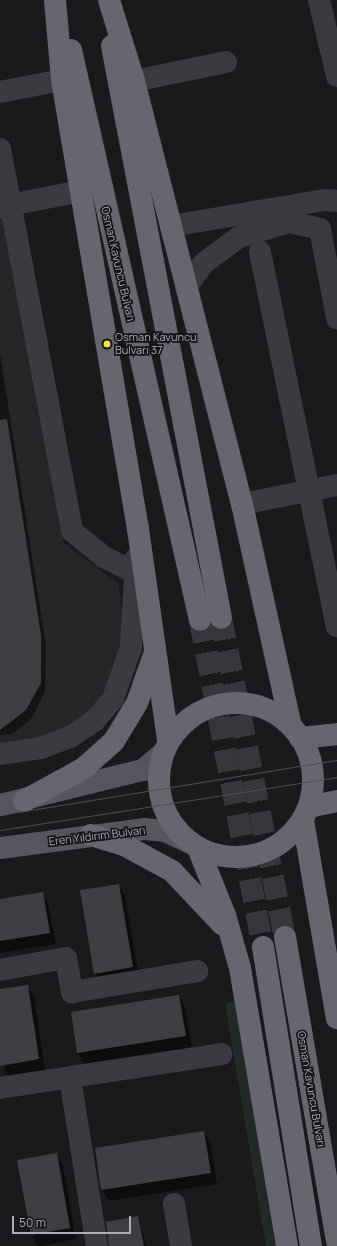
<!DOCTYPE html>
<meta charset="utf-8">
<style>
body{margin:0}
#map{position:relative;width:337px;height:1246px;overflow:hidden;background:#1a191b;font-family:Manrope,sans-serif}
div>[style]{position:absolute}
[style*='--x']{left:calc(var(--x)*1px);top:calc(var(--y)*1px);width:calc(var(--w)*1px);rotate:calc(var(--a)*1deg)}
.built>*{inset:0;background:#262528}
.green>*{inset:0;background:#212a24}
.shadow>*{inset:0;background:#0007}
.building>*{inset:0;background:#3f3e43}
.highway-tunnel>*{height:22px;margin-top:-11px;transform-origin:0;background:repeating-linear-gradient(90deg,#37363b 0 22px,transparent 0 33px)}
.minor>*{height:22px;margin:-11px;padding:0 11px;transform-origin:11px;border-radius:11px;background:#3b3a40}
.major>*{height:22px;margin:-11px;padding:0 11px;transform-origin:11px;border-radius:11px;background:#57565f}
.highway>*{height:22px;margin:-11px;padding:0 11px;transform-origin:11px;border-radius:11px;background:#666671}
.highway>.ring{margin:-11px;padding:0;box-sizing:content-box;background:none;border:22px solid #666671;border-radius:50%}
.tram>*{height:1px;margin:-0.5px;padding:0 0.5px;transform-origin:0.5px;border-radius:0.5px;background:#4f4f57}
.dots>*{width:11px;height:11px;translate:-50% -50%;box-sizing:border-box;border:2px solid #151416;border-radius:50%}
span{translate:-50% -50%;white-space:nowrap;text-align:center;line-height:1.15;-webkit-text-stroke:3.5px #151416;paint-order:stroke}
.street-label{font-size:11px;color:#acacbb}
.poi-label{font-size:11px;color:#acacbb}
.left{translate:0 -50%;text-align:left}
.scale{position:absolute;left:12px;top:1216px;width:119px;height:18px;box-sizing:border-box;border:2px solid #acacbb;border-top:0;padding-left:5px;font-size:12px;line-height:14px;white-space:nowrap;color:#acacbb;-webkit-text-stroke:3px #151416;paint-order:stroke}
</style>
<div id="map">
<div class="built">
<div style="clip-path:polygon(3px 216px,64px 543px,119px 584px,124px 631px,112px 682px,87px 714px,54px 736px,0 744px,0 217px)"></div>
</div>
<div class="green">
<div style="clip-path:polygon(235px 1001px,275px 1246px,266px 1246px,225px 1004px)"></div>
</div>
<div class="shadow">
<div style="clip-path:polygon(0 353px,46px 645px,45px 692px,31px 719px,12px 734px,0 735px)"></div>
<div style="clip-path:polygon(118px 885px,125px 896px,139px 978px,102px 985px,95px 974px)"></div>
<div style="clip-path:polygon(42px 893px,48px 904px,56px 944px,0 953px,0 900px)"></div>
<div style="clip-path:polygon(27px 986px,34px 997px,45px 1070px,8px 1076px,0 1054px,0 990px)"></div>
<div style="clip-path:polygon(179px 996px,185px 1007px,192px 1047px,85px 1064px,78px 1053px,72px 1013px)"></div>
<div style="clip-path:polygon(204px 1132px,210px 1143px,217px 1184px,109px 1201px,102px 1190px)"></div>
<div style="clip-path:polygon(56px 1154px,63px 1165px,76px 1239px,38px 1246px,32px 1235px)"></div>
<div style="clip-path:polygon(137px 1217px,147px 1246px,110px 1246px)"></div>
</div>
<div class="building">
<div style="clip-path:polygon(7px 419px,41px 635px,41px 683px,26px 710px,0 730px,0 420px)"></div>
<div style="clip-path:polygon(119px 884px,133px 967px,94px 974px,80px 890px)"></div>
<div style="clip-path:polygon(43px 892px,50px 933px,0 941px,0 899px)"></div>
<div style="clip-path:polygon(28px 985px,39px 1059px,0 1066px,0 989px)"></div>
<div style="clip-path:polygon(179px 995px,186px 1036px,77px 1053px,71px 1012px)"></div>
<div style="clip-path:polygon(204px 1131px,211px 1173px,101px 1190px,95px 1148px)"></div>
<div style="clip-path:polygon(57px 1153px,70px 1228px,31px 1235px,17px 1160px)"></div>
<div style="clip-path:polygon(138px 1216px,144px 1246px,109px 1246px,106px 1222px)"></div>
</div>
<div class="highway-tunnel">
<div style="--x:221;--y:618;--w:325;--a:78.7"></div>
<div style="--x:200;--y:620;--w:333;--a:79.1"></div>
</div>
<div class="minor">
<div style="--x:319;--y:0;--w:78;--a:76.7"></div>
<div style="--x:134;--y:81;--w:94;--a:-11.7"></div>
<div style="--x:0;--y:92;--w:63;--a:-11"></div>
<div style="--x:0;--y:149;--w:389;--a:79.3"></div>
<div style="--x:72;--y:531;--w:41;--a:39.1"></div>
<div style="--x:104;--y:557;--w:35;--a:27"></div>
<div style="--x:0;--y:207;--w:83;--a:-11.2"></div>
<div style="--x:171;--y:226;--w:156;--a:-9.6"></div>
<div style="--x:325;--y:200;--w:12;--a:5"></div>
<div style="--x:260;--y:252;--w:382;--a:78.4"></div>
<div style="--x:186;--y:287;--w:31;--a:-53"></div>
<div style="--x:205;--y:262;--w:42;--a:-36.3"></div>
<div style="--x:239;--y:237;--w:53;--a:-16.4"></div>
<div style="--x:290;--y:222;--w:31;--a:13"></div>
<div style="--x:320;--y:229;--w:91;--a:79.2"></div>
<div style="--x:242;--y:504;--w:97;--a:-11.3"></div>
<div style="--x:0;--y:754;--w:41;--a:-8.3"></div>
<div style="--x:41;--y:748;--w:33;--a:-21"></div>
<div style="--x:72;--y:736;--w:27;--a:-34"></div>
<div style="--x:94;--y:721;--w:29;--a:-49"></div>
<div style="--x:113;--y:699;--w:55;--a:-70.9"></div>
<div style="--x:131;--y:647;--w:89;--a:-86.8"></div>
<div style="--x:0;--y:970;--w:67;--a:-10.3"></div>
<div style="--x:66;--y:958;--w:35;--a:80"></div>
<div style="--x:72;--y:992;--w:127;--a:-9.5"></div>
<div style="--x:70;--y:1078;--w:170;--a:80.9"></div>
<div style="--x:0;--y:1088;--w:224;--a:-8.7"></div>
<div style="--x:174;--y:1204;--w:43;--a:80.5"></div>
</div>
<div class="major">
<div style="--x:0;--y:805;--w:147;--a:-13.8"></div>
<div style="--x:143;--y:770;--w:25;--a:-40"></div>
<div style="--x:0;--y:848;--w:145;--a:-7.5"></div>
<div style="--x:144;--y:829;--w:21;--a:5"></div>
<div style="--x:165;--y:831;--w:29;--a:25"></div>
</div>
<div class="highway">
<div style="--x:55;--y:0;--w:80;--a:85"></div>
<div style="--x:62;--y:80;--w:455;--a:80.4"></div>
<div style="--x:138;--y:529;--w:214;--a:81.9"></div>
<div style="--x:109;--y:0;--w:85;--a:72.8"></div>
<div style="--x:134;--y:81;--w:437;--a:75.7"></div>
<div style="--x:242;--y:504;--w:227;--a:77.6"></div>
<div style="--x:112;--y:46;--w:582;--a:79.21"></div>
<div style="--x:71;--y:50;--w:584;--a:77.25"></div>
<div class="ring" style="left:159px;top:703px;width:132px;height:132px"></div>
<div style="--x:300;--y:738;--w:37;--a:-6"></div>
<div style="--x:24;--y:801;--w:68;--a:-28.8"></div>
<div style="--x:84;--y:768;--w:40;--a:-42"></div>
<div style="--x:114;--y:741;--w:44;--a:-58.8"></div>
<div style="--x:137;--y:703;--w:51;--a:-70.5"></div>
<div style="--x:309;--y:807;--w:29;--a:-12"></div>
<div style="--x:303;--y:820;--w:201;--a:80.3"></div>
<div style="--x:91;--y:835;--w:37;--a:17"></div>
<div style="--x:126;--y:846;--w:52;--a:28.5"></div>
<div style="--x:172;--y:871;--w:73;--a:46.7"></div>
<div style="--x:198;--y:848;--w:72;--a:68.1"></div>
<div style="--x:225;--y:915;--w:55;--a:74.2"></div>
<div style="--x:240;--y:968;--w:282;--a:80.4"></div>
<div style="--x:285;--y:937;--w:308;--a:80.3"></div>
<div style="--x:263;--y:947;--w:303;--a:80.9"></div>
</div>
<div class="tram">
<div style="--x:0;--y:815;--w:341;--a:-9.3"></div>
<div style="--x:0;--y:830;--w:341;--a:-8.9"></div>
</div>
<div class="dots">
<div style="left:107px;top:344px;background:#f1e43c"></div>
</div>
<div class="street-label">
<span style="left:118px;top:264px;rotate:77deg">Osman Kavuncu Bulvarı</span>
<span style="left:97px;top:836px;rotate:-7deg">Eren Yıldırım Bulvarı</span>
<span style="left:311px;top:1089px;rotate:80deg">Osman Kavuncu Bulvarı</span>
</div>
<div class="poi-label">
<span class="left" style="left:115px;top:344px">Osman Kavuncu<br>Bulvarı 37</span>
</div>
<div class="scale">50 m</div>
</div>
